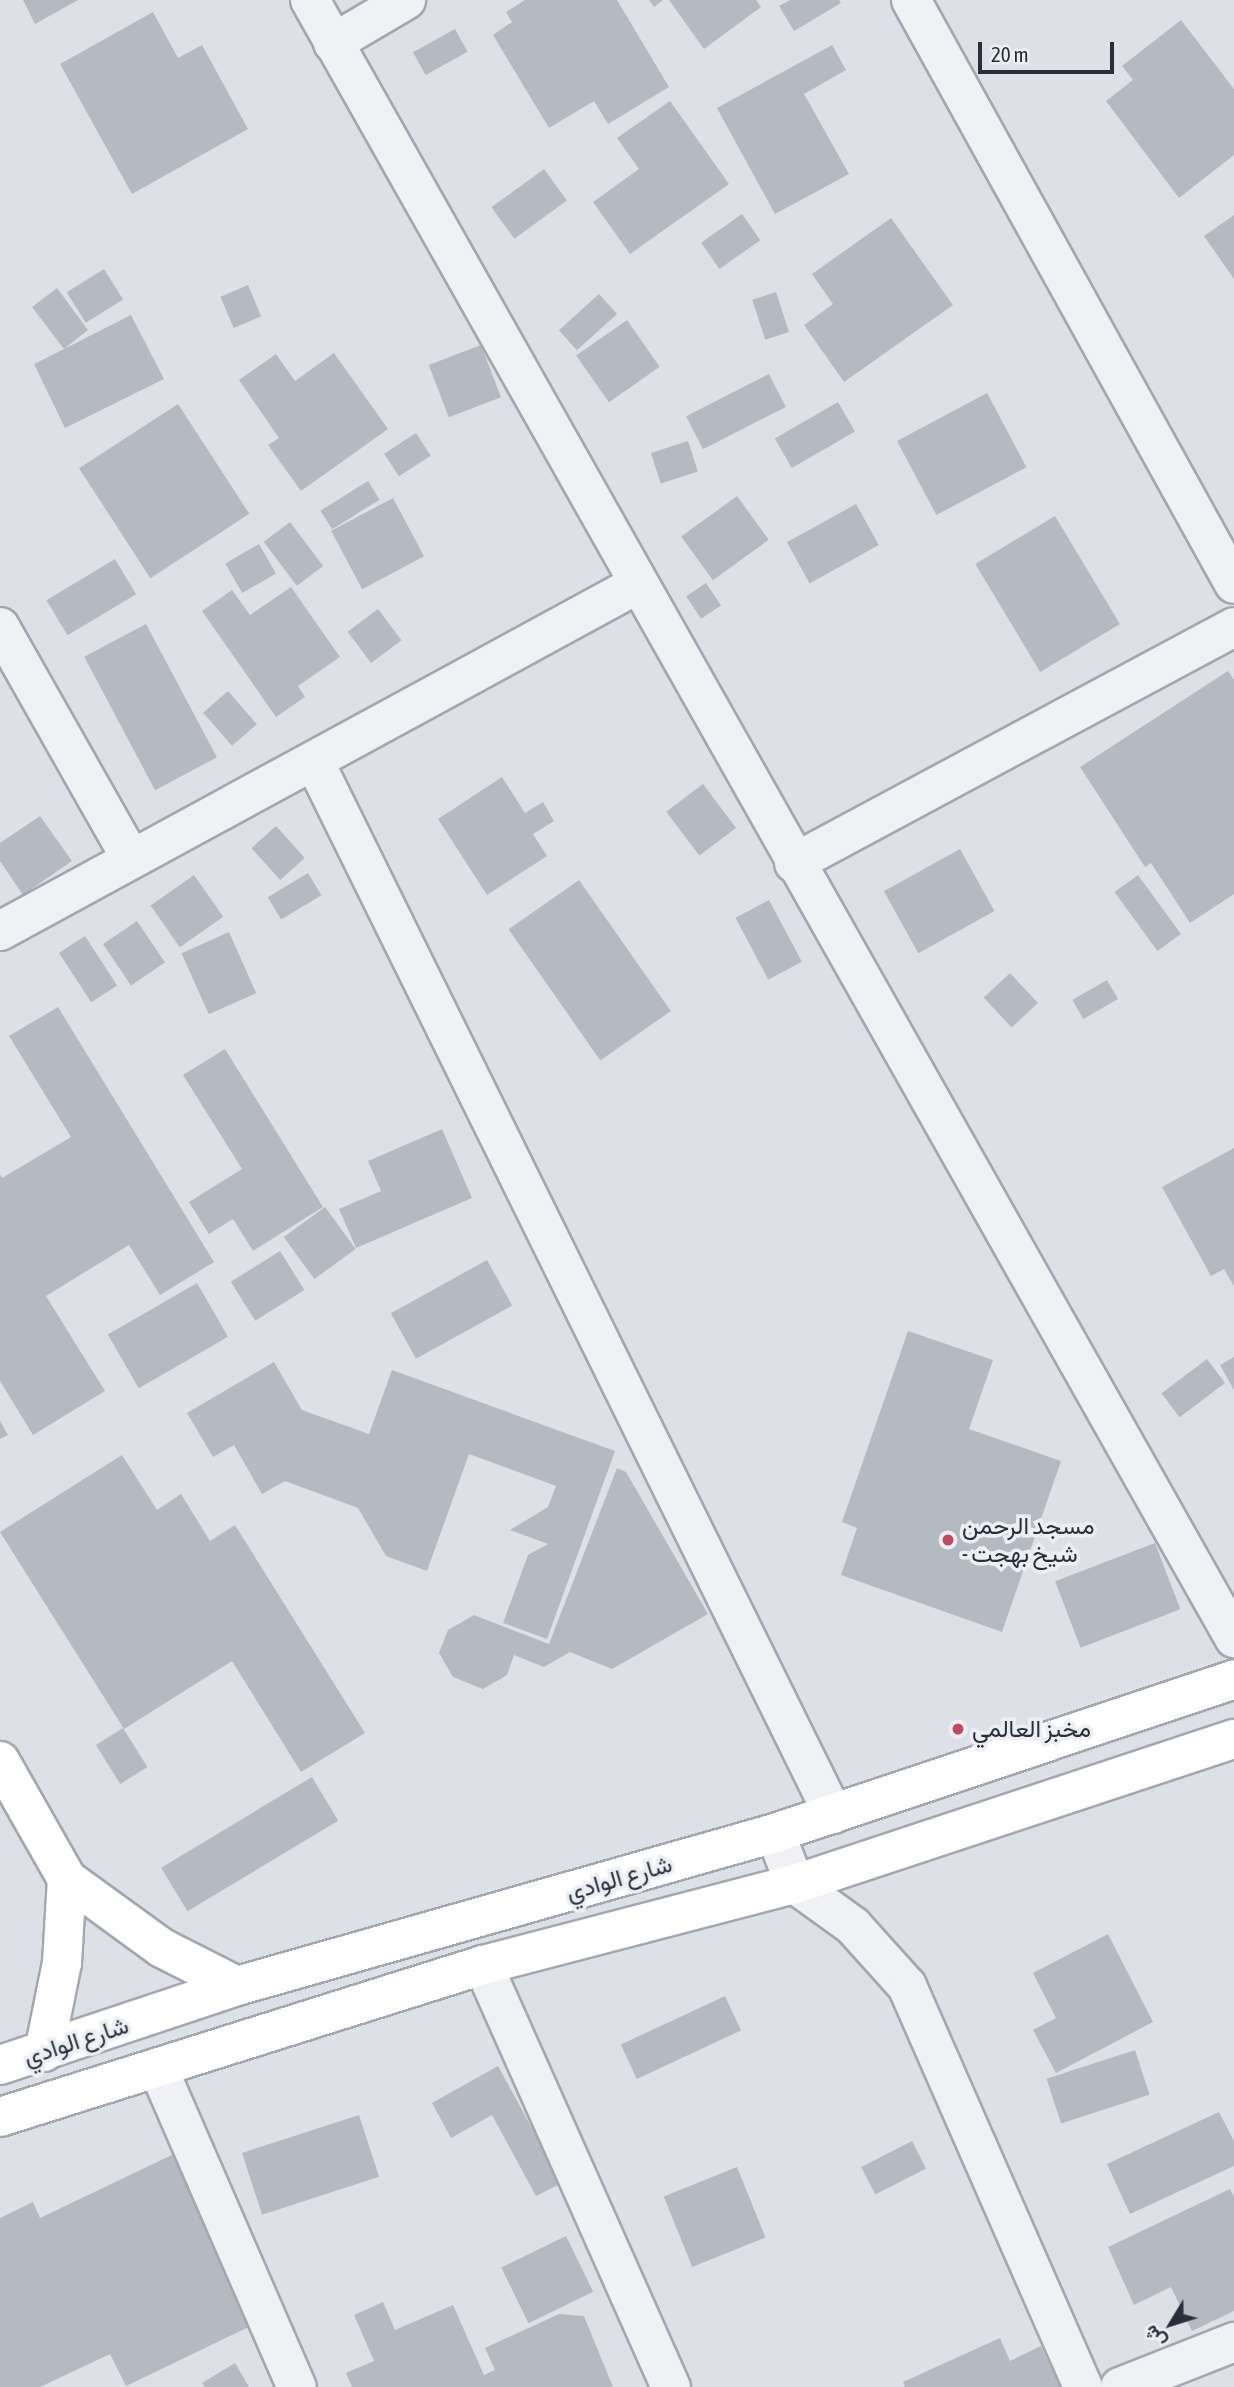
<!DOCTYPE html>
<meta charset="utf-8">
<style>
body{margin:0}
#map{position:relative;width:1234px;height:2387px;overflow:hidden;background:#dde0e6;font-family:"Asap Condensed",Vazirmatn,sans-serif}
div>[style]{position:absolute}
.building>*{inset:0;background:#b5bac2;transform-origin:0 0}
.roads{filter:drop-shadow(2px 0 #a3a7af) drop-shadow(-2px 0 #a3a7af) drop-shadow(0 2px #a3a7af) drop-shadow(0 -2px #a3a7af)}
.street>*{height:38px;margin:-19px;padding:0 19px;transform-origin:19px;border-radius:19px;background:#eff1f4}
.secondary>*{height:38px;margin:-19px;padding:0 19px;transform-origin:19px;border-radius:19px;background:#fff}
.dots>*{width:19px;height:19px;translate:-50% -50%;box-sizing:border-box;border:4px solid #eceff4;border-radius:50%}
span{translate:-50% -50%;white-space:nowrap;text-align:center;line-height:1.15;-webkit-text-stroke:7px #eceff4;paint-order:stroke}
.poi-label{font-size:24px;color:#282f3b}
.left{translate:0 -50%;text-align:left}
.street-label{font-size:24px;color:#282f3b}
.north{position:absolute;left:1136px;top:2289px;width:70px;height:70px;-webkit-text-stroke:5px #eceff4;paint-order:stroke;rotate:232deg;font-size:19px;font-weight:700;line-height:28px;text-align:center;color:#282f3b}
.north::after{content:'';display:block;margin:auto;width:24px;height:32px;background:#282f3b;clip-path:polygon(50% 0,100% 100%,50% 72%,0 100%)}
.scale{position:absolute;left:978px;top:42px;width:136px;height:32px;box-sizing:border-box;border:4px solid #282f3b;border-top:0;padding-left:9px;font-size:21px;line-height:24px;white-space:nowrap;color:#282f3b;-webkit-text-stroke:5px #eceff4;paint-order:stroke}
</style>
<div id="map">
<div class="building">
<div style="clip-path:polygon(23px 0,78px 0,35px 24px)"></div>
<div style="clip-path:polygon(525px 0,617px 0,669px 87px,608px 124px,594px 101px,549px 128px,493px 35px,512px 22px,506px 12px)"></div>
<div style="clip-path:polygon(649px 0,663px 0,654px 7px)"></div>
<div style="clip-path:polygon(669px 0,756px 0,761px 7px,704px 49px)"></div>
<div style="clip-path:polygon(790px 0,839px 0,841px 3px,794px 31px,779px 6px)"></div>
<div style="clip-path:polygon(153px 12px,178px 58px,202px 45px,248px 129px,132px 194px,60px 64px)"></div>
<div style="clip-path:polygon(1181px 20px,1234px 89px,1234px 155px,1179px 198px,1106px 101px,1133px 80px,1122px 66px)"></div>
<div style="left:455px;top:29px;width:26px;height:48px;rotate:61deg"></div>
<div style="clip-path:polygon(832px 45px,846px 70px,804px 94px,849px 174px,775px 214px,717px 108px)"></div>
<div style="clip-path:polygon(670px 101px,729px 184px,630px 254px,593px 202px,639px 169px,617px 138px)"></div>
<div style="left:544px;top:169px;width:39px;height:65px;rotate:54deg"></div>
<div style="left:742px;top:214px;width:32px;height:50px;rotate:55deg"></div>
<div style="clip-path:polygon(1234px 215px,1234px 279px,1204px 236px)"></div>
<div style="clip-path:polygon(891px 218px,953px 305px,844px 382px,804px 325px,833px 304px,812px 274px)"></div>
<div style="left:104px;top:269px;width:36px;height:44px;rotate:58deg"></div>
<div style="left:248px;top:285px;width:34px;height:30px;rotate:67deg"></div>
<div style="clip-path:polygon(57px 288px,88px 330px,64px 349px,131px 315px,164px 379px,65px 428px,34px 364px,64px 349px,32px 307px)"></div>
<div style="left:776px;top:292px;width:42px;height:25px;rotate:72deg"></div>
<div style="left:599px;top:294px;width:27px;height:54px;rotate:48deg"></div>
<div style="left:627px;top:320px;width:57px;height:62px;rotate:55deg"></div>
<div style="left:481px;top:345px;width:56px;height:56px;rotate:69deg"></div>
<div style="clip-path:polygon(334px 353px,388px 429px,301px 491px,268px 445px,279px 438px,239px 380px,276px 354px,295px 381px)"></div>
<div style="left:769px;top:374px;width:37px;height:93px;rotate:63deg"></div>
<div style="left:987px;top:393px;width:84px;height:102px;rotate:62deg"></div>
<div style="left:838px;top:402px;width:34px;height:73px;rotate:60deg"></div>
<div style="left:178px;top:404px;width:131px;height:118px;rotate:57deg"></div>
<div style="left:416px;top:433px;width:27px;height:38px;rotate:57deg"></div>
<div style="left:688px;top:441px;width:32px;height:39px;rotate:72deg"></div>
<div style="left:368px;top:481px;width:22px;height:56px;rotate:58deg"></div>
<div style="left:737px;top:496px;width:54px;height:69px;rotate:54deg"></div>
<div style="left:393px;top:498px;width:66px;height:70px;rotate:62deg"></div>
<div style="left:856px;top:504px;width:47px;height:79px;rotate:61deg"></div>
<div style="left:1055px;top:516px;width:126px;height:93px;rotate:59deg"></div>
<div style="left:290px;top:522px;width:55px;height:33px;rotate:53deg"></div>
<div style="left:259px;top:544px;width:34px;height:39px;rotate:60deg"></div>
<div style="left:115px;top:559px;width:41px;height:80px;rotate:59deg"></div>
<div style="left:706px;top:583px;width:27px;height:24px;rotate:56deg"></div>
<div style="clip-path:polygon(291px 587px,340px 657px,298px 686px,305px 697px,276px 717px,202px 611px,232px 590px,250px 615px)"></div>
<div style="left:378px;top:609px;width:39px;height:38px;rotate:53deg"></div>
<div style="left:146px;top:624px;width:151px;height:70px;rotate:62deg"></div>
<div style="clip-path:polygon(1228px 671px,1234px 680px,1234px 894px,1190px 923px,1151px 863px,1145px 867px,1080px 767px)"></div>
<div style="left:228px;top:691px;width:44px;height:33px;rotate:49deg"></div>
<div style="clip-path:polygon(502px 777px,525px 813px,543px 802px,554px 821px,533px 834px,547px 856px,487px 895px,438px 819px)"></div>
<div style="left:703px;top:784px;width:55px;height:46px;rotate:53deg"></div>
<div style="clip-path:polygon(40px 816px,72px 861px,23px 895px,0 861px,0 843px)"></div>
<div style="left:276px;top:826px;width:43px;height:33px;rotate:48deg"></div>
<div style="left:960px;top:849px;width:71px;height:87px;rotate:61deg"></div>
<div style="left:308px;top:873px;width:26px;height:47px;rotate:59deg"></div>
<div style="left:194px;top:875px;width:51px;height:53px;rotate:55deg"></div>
<div style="left:1138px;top:875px;width:73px;height:29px;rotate:54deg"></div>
<div style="left:579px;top:880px;width:160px;height:86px;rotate:55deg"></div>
<div style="left:769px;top:900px;width:70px;height:38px;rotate:62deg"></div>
<div style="left:137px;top:921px;width:50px;height:41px;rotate:56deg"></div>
<div style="left:229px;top:932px;width:67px;height:52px;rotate:66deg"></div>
<div style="left:85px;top:936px;width:59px;height:31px;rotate:57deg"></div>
<div style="left:1010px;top:973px;width:41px;height:36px;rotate:47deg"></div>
<div style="left:1107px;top:980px;width:22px;height:40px;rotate:60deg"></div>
<div style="clip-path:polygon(58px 1007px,214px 1262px,160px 1295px,129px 1245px,46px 1296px,105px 1391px,33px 1435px,0 1381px,0 1174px,2px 1178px,71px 1137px,9px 1036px)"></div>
<div style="clip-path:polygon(225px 1049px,323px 1207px,253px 1251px,233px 1219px,209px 1234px,189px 1202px,242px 1169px,183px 1075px)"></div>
<div style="clip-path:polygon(442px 1129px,472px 1198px,356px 1248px,339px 1209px,381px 1191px,368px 1161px)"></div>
<div style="clip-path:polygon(1234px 1148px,1234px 1286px,1224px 1269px,1211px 1276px,1162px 1187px)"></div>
<div style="left:325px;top:1207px;width:52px;height:51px;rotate:54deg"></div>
<div style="left:280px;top:1251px;width:46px;height:58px;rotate:58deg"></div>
<div style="left:487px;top:1260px;width:52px;height:110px;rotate:61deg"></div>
<div style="left:197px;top:1283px;width:62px;height:103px;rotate:60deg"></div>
<div style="clip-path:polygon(908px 1331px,993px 1360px,969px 1429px,1061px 1461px,1002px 1632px,841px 1575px,857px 1528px,842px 1522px)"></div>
<div style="clip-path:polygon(1234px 1357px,1234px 1390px,1220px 1365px)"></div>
<div style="left:1207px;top:1359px;width:30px;height:57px;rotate:53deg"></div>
<div style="clip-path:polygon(274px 1362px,302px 1410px,369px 1434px,392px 1370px,615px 1451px,547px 1639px,503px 1623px,528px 1555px,548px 1544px,510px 1530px,548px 1507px,556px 1486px,469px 1454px,427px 1571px,386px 1556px,358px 1508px,285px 1481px,262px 1494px,234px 1445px,213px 1457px,187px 1413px)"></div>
<div style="clip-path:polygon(0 1421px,8px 1435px,0 1439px)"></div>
<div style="clip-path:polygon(122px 1455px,157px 1510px,181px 1494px,210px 1541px,235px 1525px,365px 1733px,301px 1772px,232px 1661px,124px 1729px,0 1532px)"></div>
<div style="clip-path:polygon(617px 1468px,626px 1472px,708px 1614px,612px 1669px,570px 1652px,544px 1667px,514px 1655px,507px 1675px,483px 1689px,453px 1677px,439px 1653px,448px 1630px,474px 1615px,549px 1644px)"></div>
<div style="left:1155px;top:1543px;width:71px;height:107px;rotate:69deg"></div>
<div style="left:123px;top:1728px;width:46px;height:32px;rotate:58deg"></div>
<div style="left:312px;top:1777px;width:51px;height:176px;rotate:59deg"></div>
<div style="clip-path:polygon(1108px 1934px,1153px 2022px,1056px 2073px,1033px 2030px,1056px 2018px,1033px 1973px)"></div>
<div style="left:725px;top:1996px;width:38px;height:115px;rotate:65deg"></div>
<div style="left:1135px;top:2050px;width:47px;height:93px;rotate:72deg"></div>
<div style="clip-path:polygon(498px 2066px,562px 2183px,536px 2196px,492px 2115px,451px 2138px,432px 2103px)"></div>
<div style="clip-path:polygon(1219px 2112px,1234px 2141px,1234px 2166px,1130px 2214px,1107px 2164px)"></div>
<div style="left:359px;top:2115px;width:65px;height:123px;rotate:72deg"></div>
<div style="left:912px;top:2141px;width:31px;height:57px;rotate:63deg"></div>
<div style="clip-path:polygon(176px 2153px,257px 2323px,126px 2386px,110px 2354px,40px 2387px,0 2387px,0 2218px,33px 2202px,40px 2218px)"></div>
<div style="left:737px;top:2167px;width:76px;height:79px;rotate:68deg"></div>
<div style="clip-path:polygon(1230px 2189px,1234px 2197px,1234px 2311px,1192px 2331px,1171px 2287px,1134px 2305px,1108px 2247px)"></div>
<div style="left:566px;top:2236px;width:62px;height:72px;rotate:64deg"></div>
<div style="clip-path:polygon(383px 2302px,395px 2330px,453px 2305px,484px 2375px,495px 2370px,485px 2348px,559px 2314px,584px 2316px,613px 2387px,352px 2387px,346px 2373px,374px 2361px,354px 2315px)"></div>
<div style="clip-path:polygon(1000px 2338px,1010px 2361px,1041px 2346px,1060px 2387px,905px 2387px,903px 2382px)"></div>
<div style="clip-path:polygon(235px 2363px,249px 2387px,205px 2387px,202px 2383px)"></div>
</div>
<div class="roads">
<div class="street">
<div style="left:310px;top:0;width:1881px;rotate:60.57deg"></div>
<div style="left:911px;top:0;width:667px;rotate:61.05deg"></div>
<div style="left:333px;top:43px;width:85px;rotate:-30.5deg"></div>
<div style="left:0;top:627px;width:266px;rotate:60.5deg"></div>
<div style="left:315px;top:763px;width:1172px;rotate:63.76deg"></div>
<div style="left:794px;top:863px;width:499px;rotate:-28.2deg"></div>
<div style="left:0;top:931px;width:726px;rotate:-28.54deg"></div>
<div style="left:775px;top:1833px;width:55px;rotate:68.6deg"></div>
<div style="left:795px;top:1884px;width:72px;rotate:35.9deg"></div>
<div style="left:853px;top:1926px;width:81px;rotate:48deg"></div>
<div style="left:907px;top:1986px;width:438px;rotate:66.3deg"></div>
<div style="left:483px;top:1965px;width:462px;rotate:66deg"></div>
<div style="left:158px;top:2068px;width:348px;rotate:66.5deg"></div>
<div style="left:1120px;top:2387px;width:123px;rotate:-21.5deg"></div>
</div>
<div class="secondary">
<div style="left:0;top:1761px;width:136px;rotate:60.4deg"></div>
<div style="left:67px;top:1879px;width:117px;rotate:36deg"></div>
<div style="left:162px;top:1948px;width:84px;rotate:26.9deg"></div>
<div style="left:44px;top:2052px;width:91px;rotate:-78.6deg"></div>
<div style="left:62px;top:1963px;width:84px;rotate:-86.6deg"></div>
<div style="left:0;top:2065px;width:250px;rotate:-18.4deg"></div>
<div style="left:237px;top:1986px;width:559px;rotate:-15.88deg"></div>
<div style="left:775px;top:1833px;width:484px;rotate:-18.5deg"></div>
<div style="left:0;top:2117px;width:506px;rotate:-17.47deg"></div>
<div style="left:483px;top:1965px;width:322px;rotate:-14.6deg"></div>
<div style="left:795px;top:1884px;width:462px;rotate:-18.3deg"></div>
</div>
</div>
<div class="dots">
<div style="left:948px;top:1540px;background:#c3495c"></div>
<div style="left:958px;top:1729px;background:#c3495c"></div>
</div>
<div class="poi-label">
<span class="left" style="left:962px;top:1540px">مسجد الرحمن<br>- شيخ بهجت</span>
<span class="left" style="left:972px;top:1729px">مخبز العالمي</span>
</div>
<div class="street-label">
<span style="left:619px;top:1878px;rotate:-16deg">شارع الوادي</span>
<span style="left:76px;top:2041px;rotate:-18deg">شارع الوادي</span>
</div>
<div class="north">ش</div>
<div class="scale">20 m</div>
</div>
